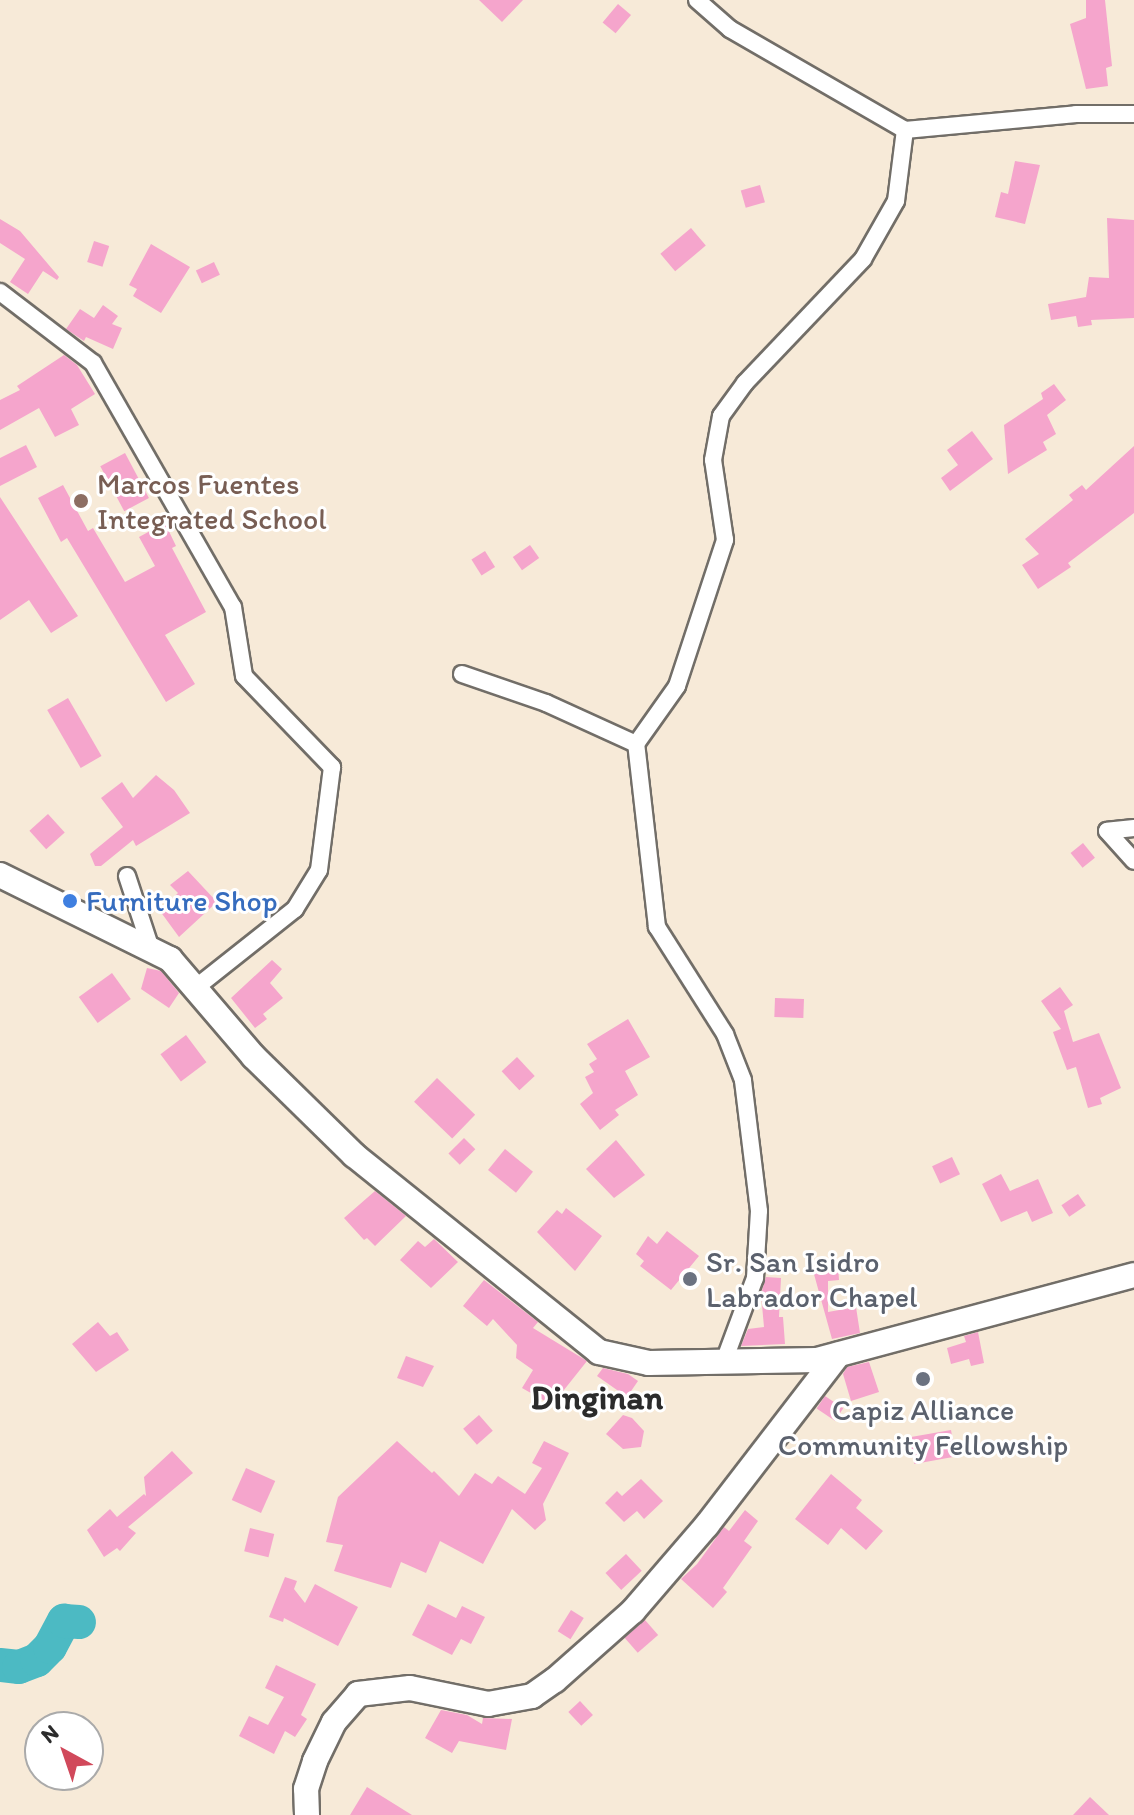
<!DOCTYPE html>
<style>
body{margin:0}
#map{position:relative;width:1134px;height:1815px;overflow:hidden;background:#f7ead8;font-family:Itim,sans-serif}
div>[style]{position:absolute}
.river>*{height:34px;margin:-17px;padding:0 17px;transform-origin:17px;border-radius:17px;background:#4cbac3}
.building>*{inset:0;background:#f5a5cc;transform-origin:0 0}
.roads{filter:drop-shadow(2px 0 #726e68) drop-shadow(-2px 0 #726e68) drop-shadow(0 2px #726e68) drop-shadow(0 -2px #726e68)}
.street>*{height:16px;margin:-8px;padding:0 8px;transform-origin:8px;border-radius:8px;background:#fff}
.secondary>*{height:24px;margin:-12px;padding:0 12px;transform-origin:12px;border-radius:12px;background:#fff}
.dots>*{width:22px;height:22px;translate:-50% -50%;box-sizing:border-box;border:4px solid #fff;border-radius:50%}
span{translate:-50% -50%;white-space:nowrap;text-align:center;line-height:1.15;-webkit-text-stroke:6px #fff;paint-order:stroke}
.education-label{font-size:30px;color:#785e54}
.left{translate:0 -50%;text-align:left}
.shop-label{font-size:30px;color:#366cbe}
.worship-label{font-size:30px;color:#5b616d}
.quarter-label{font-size:34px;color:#2b2b2b;font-weight:700}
.north{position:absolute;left:24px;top:1711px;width:80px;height:80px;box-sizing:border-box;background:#fff;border:2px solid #aaa;border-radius:50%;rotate:320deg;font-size:22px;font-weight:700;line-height:32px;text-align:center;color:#2b2b2b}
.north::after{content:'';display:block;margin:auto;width:28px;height:36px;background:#d1495b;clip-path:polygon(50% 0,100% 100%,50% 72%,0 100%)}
</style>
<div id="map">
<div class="river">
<div style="left:0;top:1665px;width:19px;rotate:6deg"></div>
<div style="left:19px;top:1667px;width:19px;rotate:-21deg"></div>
<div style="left:37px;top:1660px;width:18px;rotate:-45deg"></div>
<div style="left:50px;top:1647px;width:30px;rotate:-62deg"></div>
<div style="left:64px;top:1621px;width:15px;rotate:4deg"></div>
</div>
<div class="building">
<div style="clip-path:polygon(479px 0,523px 0,502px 22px)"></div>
<div style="clip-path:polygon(1086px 0,1105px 0,1112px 66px,1106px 68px,1108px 86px,1086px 89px,1070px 24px,1086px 18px)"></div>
<div style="left:618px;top:4px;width:17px;height:24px;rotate:40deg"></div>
<div style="clip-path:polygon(1015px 161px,1040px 165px,1025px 224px,995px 217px,1001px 192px,1008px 194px)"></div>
<div style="left:760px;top:185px;width:18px;height:20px;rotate:74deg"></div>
<div style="clip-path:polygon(1107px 218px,1134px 220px,1134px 318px,1091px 320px,1092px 325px,1078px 327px,1076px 316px,1051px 320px,1048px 304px,1086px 297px,1089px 277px,1109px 278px)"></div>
<div style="clip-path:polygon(0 219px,20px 231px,59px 277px,57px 280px,43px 271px,28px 294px,10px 282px,25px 259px,0 243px)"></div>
<div style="left:691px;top:228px;width:23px;height:40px;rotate:50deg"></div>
<div style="left:94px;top:241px;width:16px;height:22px;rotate:18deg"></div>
<div style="clip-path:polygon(151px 244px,190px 267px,161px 313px,133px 296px,137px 289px,129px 285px)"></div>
<div style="left:214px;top:262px;width:14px;height:20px;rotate:65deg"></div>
<div style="clip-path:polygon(103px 305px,118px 316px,112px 324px,122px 328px,113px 349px,86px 337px,84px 341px,66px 329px,80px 309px,94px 318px)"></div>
<div style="clip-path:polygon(64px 355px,77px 365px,95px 394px,71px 409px,79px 425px,55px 437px,39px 408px,0 430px,0 400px,20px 390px,17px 386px)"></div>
<div style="clip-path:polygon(1054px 384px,1066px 400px,1047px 415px,1056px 434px,1043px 442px,1047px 450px,1008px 474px,1004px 425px,1043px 399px,1041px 393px)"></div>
<div style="clip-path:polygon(972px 431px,993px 459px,950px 491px,941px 478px,958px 465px,947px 450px)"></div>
<div style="clip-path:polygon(26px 445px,37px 467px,0 486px,0 458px)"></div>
<div style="clip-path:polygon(1134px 446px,1134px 513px,1068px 563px,1071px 567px,1038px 589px,1022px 565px,1039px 554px,1025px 539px,1073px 500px,1069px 495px,1082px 485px,1086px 490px)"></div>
<div style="left:125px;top:453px;width:51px;height:28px;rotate:62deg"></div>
<div style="clip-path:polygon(63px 485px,88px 531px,93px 528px,125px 582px,155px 566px,139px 537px,165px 523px,176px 546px,172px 548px,206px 612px,165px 635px,195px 684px,166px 702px,67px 538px,61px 542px,38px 498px)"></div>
<div style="clip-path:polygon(0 497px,78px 616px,51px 633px,29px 600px,0 620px)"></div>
<div style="left:530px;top:545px;width:16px;height:21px;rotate:55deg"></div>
<div style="left:485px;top:551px;width:19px;height:16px;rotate:58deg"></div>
<div style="left:68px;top:698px;width:67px;height:24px;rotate:60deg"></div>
<div style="clip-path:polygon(156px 775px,174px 790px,190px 813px,136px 846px,133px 840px,101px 866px,95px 866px,90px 854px,123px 827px,101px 798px,122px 782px,133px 798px)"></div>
<div style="left:48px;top:814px;width:25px;height:25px;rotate:48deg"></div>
<div style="left:1083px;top:843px;width:19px;height:16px;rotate:51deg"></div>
<div style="clip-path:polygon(188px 871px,217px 902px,179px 937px,160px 911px,178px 893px,170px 885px)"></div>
<div style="clip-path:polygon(272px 960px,282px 969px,270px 983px,283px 998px,263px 1014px,267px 1019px,255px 1028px,231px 998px)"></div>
<div style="clip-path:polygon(147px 968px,161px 971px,179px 993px,169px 1008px,141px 989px)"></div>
<div style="left:112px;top:973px;width:32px;height:41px;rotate:54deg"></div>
<div style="clip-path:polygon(1060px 987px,1073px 1005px,1064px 1011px,1073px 1042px,1099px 1033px,1121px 1088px,1100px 1098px,1102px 1104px,1088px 1108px,1076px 1067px,1067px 1070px,1053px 1032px,1061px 1029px,1041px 1001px)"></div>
<div style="left:775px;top:998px;width:29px;height:19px;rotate:2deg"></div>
<div style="clip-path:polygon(628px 1019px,650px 1057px,625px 1071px,638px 1095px,615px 1110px,619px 1115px,600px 1130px,580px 1104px,593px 1093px,585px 1077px,594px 1072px,589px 1064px,597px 1059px,587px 1044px)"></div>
<div style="left:186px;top:1035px;width:34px;height:32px;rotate:53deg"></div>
<div style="left:517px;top:1057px;width:26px;height:21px;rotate:47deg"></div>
<div style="left:437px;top:1078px;width:53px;height:33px;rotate:44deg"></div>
<div style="left:464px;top:1138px;width:16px;height:22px;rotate:45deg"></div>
<div style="clip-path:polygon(616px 1140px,645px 1175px,614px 1198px,586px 1169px)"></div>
<div style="left:505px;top:1149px;width:36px;height:27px;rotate:39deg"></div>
<div style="left:952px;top:1157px;width:19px;height:22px;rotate:65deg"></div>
<div style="clip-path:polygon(1001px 1174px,1010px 1191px,1038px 1179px,1053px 1213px,1032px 1222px,1027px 1211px,1001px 1222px,982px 1184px)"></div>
<div style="clip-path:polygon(375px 1191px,406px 1216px,375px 1246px,367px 1238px,364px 1240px,344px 1218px)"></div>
<div style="left:1078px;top:1194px;width:14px;height:20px;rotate:56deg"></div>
<div style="clip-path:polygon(566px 1208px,602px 1236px,575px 1271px,537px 1232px,557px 1210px,562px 1214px)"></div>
<div style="clip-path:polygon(667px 1231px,699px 1256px,671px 1290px,640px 1266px,644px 1261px,636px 1254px,648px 1236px,657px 1244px)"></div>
<div style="clip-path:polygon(434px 1239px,458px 1262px,431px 1288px,400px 1260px,418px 1241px,425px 1247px)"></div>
<div style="clip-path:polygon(838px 1265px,839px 1280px,828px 1281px,828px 1312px,856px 1307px,860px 1333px,832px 1339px,812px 1267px)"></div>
<div style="clip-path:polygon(766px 1277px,781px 1278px,779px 1317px,783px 1317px,785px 1344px,741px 1346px,748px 1329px,764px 1327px,761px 1294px)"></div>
<div style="clip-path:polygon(484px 1280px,538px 1322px,533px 1328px,587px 1361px,552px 1405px,522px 1388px,533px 1370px,516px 1358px,517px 1345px,493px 1319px,487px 1326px,463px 1306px)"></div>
<div style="clip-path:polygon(98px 1322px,110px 1336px,117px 1332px,129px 1350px,96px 1372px,72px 1344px)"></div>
<div style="clip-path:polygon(978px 1332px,984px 1363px,971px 1366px,969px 1359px,951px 1364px,947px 1348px,966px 1342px,964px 1336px)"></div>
<div style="clip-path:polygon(406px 1356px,434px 1366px,423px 1387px,397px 1378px)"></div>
<div style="clip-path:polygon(869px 1362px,879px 1392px,851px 1401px,843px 1374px,847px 1367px)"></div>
<div style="clip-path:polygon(603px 1368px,628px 1374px,638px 1381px,627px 1397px,597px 1376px)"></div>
<div style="left:825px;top:1396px;width:22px;height:15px;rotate:34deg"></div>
<div style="left:479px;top:1415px;width:21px;height:21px;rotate:49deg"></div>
<div style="clip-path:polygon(623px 1415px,632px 1418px,644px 1431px,641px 1447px,623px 1449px,606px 1434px)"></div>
<div style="left:951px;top:1430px;width:27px;height:42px;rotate:80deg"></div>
<div style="clip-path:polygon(397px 1441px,432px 1473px,434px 1471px,459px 1496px,475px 1473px,492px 1484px,498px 1476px,525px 1494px,542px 1468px,532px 1463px,544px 1441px,569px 1453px,543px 1504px,546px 1520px,535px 1530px,512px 1509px,483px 1564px,440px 1541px,426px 1573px,401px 1562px,391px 1588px,334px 1571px,343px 1545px,326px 1542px,338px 1497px)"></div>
<div style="clip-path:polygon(172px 1451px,193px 1473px,128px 1527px,136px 1533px,120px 1551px,117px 1548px,104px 1557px,87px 1530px,110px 1509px,117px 1517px,144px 1494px,146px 1496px,144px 1477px)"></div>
<div style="left:246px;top:1468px;width:32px;height:35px;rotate:24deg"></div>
<div style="clip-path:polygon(831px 1474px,862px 1500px,856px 1508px,883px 1531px,866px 1550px,841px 1528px,828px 1545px,795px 1519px)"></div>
<div style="clip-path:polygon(641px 1479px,663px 1501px,644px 1519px,637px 1511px,624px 1522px,605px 1503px,617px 1491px,622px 1496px)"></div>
<div style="clip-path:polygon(745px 1510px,758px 1521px,744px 1541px,752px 1547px,723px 1588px,727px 1592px,713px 1608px,681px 1579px,697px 1564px,724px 1527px,729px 1531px)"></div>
<div style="left:250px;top:1528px;width:25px;height:24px;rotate:14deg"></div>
<div style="left:626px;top:1554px;width:23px;height:28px;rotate:47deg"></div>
<div style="clip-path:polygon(285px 1577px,297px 1581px,294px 1589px,305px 1603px,315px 1584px,358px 1607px,338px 1646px,284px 1618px,283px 1622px,269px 1617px)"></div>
<div style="clip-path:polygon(428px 1604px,456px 1618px,462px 1606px,485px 1617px,471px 1644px,461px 1639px,452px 1655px,412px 1635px)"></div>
<div style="left:571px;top:1610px;width:15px;height:25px;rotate:32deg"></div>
<div style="left:645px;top:1620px;width:20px;height:27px;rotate:49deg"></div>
<div style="clip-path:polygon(276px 1665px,316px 1684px,301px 1715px,307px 1719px,295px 1737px,285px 1731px,274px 1754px,239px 1736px,249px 1716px,268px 1725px,284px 1697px,265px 1688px)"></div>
<div style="left:580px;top:1701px;width:19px;height:16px;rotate:47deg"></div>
<div style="clip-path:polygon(441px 1710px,467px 1715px,482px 1724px,483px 1718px,512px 1719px,506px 1750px,459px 1741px,452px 1753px,425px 1738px)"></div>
<div style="clip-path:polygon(367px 1787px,412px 1815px,350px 1815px)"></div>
<div style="clip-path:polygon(1090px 1797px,1109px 1815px,1073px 1815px)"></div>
</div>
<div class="roads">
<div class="street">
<div style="left:697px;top:0;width:44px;rotate:41.3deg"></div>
<div style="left:730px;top:29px;width:202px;rotate:30deg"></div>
<div style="left:905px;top:130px;width:172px;rotate:-5.3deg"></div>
<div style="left:1076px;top:114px;width:58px"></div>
<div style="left:0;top:292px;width:117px;rotate:37.4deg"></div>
<div style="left:93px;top:363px;width:281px;rotate:60.2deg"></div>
<div style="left:233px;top:607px;width:70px;rotate:80.9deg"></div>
<div style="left:244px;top:676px;width:127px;rotate:46deg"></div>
<div style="left:332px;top:767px;width:104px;rotate:97.2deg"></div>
<div style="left:319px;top:870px;width:46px;rotate:121.6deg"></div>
<div style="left:295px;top:909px;width:129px;rotate:141.6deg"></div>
<div style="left:462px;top:674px;width:89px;rotate:19deg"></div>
<div style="left:546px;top:703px;width:99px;rotate:24.5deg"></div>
<div style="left:1134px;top:828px;width:27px;rotate:174deg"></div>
<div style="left:1107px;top:831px;width:40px;rotate:48deg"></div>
<div style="left:127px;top:876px;width:77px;rotate:71.8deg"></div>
<div style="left:723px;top:1364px;width:92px;rotate:-69.6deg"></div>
<div style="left:755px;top:1278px;width:67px;rotate:-86.6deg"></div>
<div style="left:759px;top:1211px;width:132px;rotate:-97deg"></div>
<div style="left:743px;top:1080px;width:49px;rotate:-111.4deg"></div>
<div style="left:725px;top:1034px;width:127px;rotate:-122.4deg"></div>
<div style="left:657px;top:927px;width:184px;rotate:-96.5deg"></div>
<div style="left:636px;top:744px;width:71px;rotate:-54.7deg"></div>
<div style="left:677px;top:686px;width:154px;rotate:-71.8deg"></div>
<div style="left:725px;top:540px;width:81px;rotate:-98.5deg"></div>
<div style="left:713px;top:460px;width:45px;rotate:-79.7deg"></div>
<div style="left:721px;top:416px;width:41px;rotate:-54deg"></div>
<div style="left:745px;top:383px;width:171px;rotate:-46.4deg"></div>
<div style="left:863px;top:259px;width:67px;rotate:-60.4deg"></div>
<div style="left:896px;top:201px;width:72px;rotate:-82.8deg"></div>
</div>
<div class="secondary">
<div style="left:0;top:875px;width:190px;rotate:26.3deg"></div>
<div style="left:170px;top:959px;width:129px;rotate:49.4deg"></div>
<div style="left:254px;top:1057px;width:140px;rotate:44.4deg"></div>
<div style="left:354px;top:1155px;width:314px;rotate:38.8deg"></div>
<div style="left:599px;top:1352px;width:51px;rotate:12.4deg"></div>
<div style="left:649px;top:1363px;width:168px;rotate:-1deg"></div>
<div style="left:817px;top:1360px;width:328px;rotate:-15deg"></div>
<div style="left:307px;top:1815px;width:26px;rotate:-92deg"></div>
<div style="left:306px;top:1789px;width:29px;rotate:-72deg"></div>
<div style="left:315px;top:1761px;width:43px;rotate:-64deg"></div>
<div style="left:334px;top:1722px;width:37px;rotate:-49deg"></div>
<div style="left:358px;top:1694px;width:52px;rotate:-6.6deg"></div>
<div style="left:410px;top:1688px;width:80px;rotate:11.6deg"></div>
<div style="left:488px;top:1704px;width:45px;rotate:-10.3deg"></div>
<div style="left:532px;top:1696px;width:28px;rotate:-35deg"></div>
<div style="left:555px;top:1680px;width:104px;rotate:-41.5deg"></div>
<div style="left:633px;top:1611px;width:113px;rotate:-49.3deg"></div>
<div style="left:707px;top:1525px;width:215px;rotate:-52.4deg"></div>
</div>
</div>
<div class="dots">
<div style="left:81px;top:501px;background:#8d6e63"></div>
<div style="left:70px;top:901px;background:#3f7fe0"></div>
<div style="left:690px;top:1279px;background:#6b7280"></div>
<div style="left:923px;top:1379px;background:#6b7280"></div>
</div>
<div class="education-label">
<span class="left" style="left:97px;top:501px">Marcos Fuentes<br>Integrated School</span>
</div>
<div class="shop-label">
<span class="left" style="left:86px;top:901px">Furniture Shop</span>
</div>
<div class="worship-label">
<span class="left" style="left:706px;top:1279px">Sr. San Isidro<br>Labrador Chapel</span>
<span style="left:923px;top:1427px">Capiz Alliance<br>Community Fellowship</span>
</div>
<div class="quarter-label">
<span style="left:597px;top:1398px">Dinginan</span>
</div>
<div class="north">N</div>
</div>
